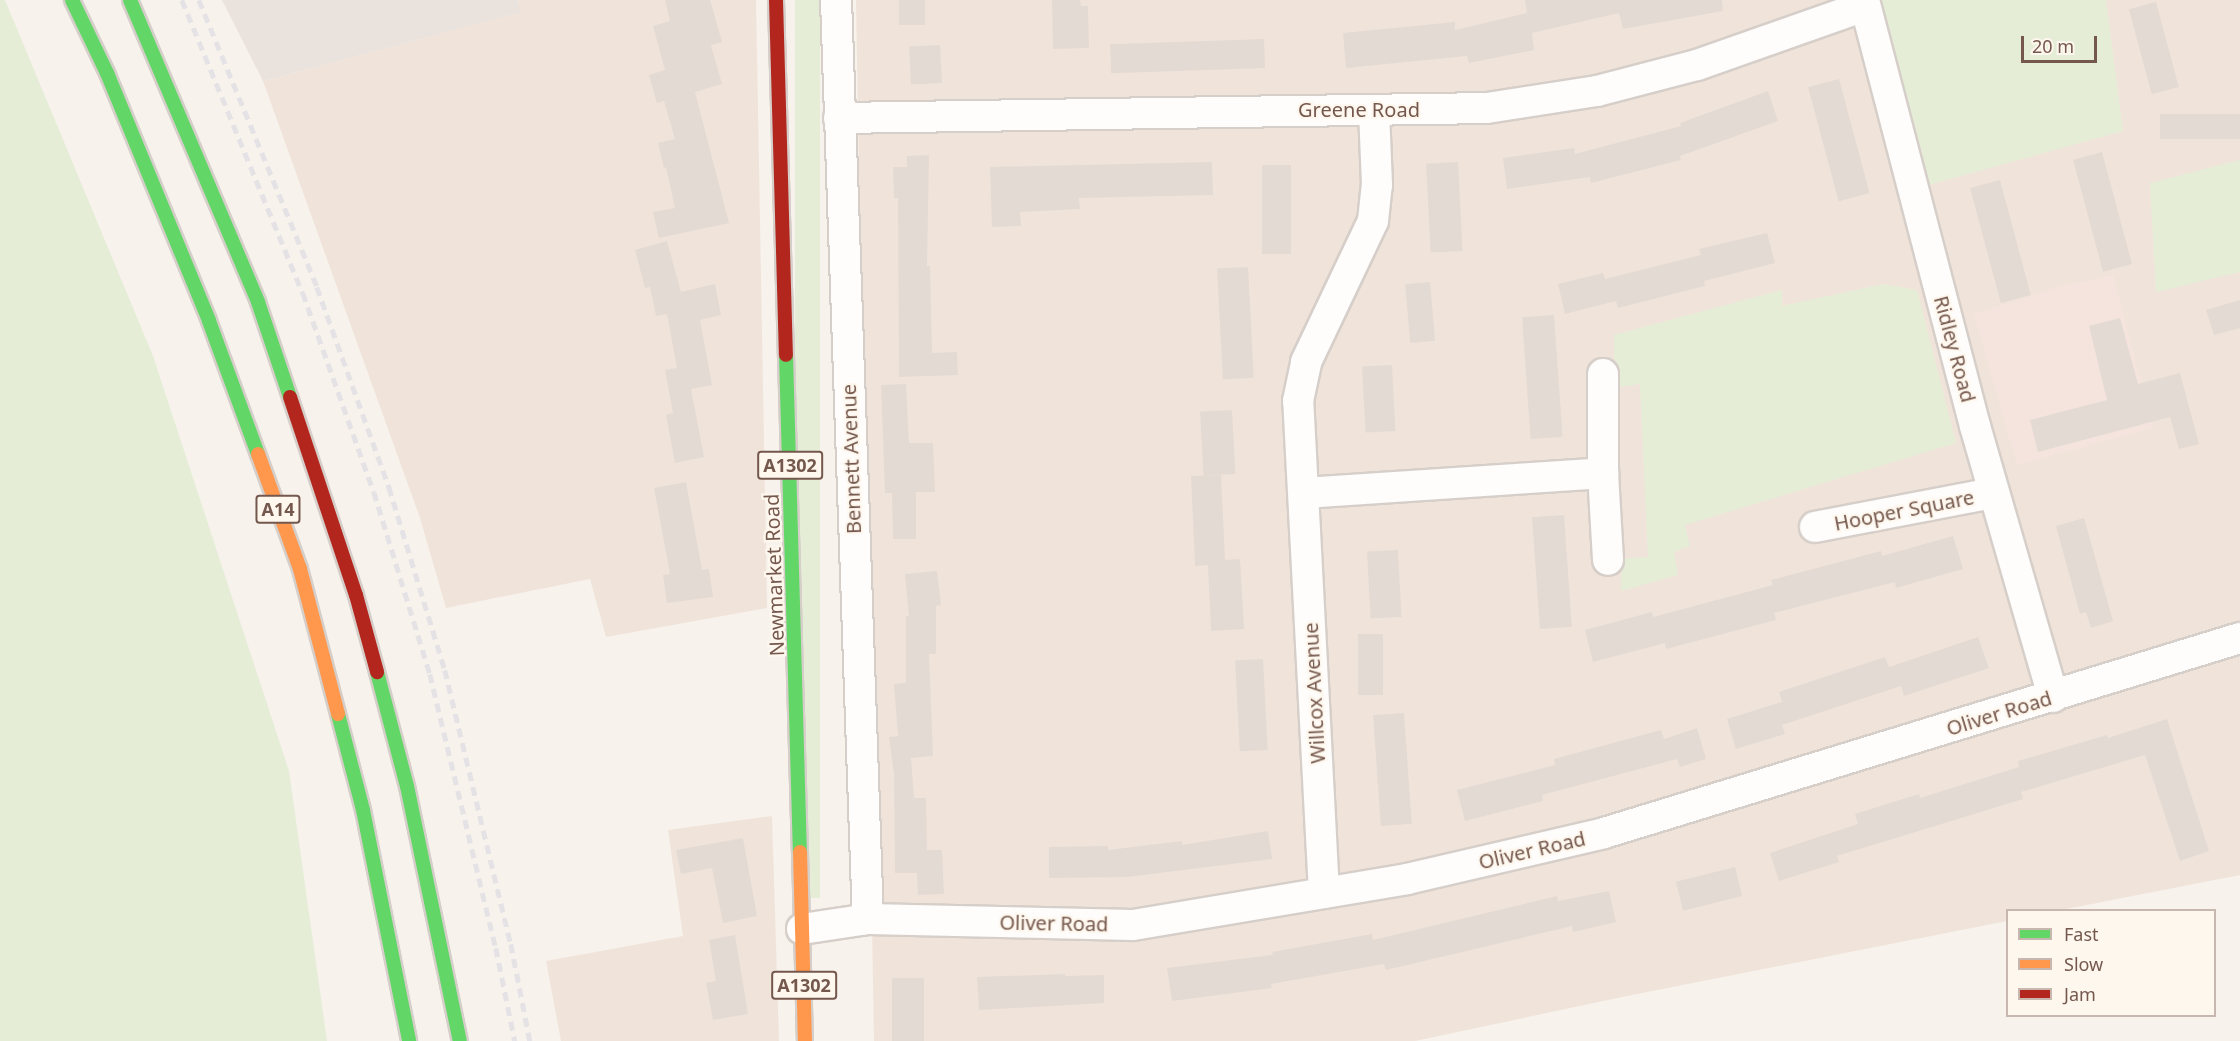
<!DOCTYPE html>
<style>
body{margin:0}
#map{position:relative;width:2240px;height:1041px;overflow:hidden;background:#f7f2ec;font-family:"Noto Sans",sans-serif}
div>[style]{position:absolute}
.residential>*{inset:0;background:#f0e4da}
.commercial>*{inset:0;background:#f4e4dd}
.industrial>*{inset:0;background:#eae2dd}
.green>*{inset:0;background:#e5edd7;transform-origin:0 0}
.building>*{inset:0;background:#e3dad4;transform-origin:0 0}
.roads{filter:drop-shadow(2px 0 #d6cec9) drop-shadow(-2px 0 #d6cec9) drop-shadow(0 2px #d6cec9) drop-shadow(0 -2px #d6cec9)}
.street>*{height:30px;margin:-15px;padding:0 15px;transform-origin:15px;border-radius:15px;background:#fefdfc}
.fast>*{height:14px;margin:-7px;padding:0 7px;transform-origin:7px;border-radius:7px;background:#63d668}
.slow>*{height:14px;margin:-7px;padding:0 7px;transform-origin:7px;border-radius:7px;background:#ff974d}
.jam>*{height:14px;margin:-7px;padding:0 7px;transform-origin:7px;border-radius:7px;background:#b3261e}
.rail>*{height:4.5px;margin-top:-2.25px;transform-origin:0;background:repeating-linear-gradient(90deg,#e4e2e5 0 9px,transparent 0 15px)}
span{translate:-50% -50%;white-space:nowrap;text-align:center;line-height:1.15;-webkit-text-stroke:4.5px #fef7ee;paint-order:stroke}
.shield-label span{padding:2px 4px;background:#fef7ee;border:2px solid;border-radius:4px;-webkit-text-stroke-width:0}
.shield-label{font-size:18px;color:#75584d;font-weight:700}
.street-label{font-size:20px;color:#75584d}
.legend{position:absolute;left:2006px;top:909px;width:210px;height:108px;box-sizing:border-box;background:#fef7ee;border:2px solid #c7b7ae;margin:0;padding:8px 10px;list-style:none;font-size:18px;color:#75584d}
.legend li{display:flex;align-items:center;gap:12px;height:30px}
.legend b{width:30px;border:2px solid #c7b7ae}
.scale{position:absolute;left:2021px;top:36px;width:76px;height:27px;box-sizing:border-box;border:3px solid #75584d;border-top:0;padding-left:8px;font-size:18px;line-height:21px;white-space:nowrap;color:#75584d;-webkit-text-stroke:4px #fef7ee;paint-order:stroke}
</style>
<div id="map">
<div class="residential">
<div style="clip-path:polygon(517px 0,756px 0,767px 608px,606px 637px,590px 579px,446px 608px,420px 518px,263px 81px,520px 12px)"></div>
<div style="clip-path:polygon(856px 0,2240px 0,2240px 875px,2061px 910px,2008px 910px,2007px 921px,1627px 996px,1415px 1041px,874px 1041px)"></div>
<div style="clip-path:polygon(772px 816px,779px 1041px,561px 1041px,546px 961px,683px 936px,668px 830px)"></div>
</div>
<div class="commercial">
<div style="clip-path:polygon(2113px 275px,2153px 428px,2017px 465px,1974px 314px,2061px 286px)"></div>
</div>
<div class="industrial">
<div style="clip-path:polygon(222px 0,517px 0,521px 12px,263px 81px)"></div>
</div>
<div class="green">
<div style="clip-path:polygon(0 0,5px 0,153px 356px,289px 771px,327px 1041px,0 1041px)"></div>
<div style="left:795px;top:0;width:25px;height:898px"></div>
<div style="clip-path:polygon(1881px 0,2106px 0,2123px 131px,1928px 185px)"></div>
<div style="clip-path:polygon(2240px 160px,2240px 272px,2156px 292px,2150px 183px)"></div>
<div style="clip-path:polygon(1883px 284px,1917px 290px,1956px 443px,1685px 525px,1690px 546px,1674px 552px,1678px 575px,1621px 591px,1621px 559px,1648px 557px,1640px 384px,1614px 388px,1614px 335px,1782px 290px,1782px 306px)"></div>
</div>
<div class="building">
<div style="clip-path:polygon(665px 0,710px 0,722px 42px,711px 45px,722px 84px,695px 92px,729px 223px,659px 238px,653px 212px,675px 208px,666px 167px,664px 168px,658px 143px,675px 139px,664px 101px,657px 103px,649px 75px,665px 70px,653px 26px,670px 21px)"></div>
<div style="left:899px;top:0;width:26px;height:25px"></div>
<div style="clip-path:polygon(1052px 0,1080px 0,1081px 6px,1088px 6px,1089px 48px,1053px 49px)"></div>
<div style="clip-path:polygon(1525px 0,1722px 0,1723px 11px,1623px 29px,1619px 13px,1532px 33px,1534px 50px,1469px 63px,1467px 56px,1346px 68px,1343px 33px,1455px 22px,1455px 30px,1527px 13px)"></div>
<div style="left:2156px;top:2px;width:88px;height:28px;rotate:75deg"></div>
<div style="left:1264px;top:39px;width:29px;height:154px;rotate:88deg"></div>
<div style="left:940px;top:45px;width:38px;height:31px;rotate:87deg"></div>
<div style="left:1839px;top:79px;width:118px;height:32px;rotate:75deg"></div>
<div style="clip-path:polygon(1768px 91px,1778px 121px,1680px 156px,1681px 160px,1591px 183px,1590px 177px,1507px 189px,1503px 158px,1574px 148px,1575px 154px,1681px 126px,1680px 123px)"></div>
<div style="left:2240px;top:114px;width:25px;height:80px;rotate:90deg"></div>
<div style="left:2102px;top:152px;width:116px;height:30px;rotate:75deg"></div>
<div style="clip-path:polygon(929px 155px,927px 266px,930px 266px,932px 353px,957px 352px,958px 375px,899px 377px,898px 198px,894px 198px,893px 167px,907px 167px,907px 156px)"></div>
<div style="clip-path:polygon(1212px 162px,1213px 195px,1079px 198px,1080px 209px,1020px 212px,1021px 226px,992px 227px,990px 167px)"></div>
<div style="left:1458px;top:162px;width:89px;height:32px;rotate:87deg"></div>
<div style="left:1262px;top:165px;width:29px;height:89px"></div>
<div style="left:2000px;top:180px;width:119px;height:31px;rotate:75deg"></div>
<div style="clip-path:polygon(1767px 233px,1775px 263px,1704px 281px,1705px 286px,1618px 308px,1616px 301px,1565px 314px,1558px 284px,1603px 273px,1605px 279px,1701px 255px,1699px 249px)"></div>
<div style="clip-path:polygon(667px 241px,681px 292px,715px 284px,721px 315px,700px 320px,712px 385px,691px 389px,704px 457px,675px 463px,666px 415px,673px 413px,665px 370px,677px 368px,667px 314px,656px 316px,650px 287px,645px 288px,635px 250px)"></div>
<div style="left:1248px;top:267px;width:111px;height:31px;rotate:87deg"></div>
<div style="left:1430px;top:282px;width:59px;height:25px;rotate:85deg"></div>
<div style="clip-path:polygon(2240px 300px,2240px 328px,2214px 335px,2206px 310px)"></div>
<div style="left:1554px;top:315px;width:122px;height:32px;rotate:86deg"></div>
<div style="clip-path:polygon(2120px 318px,2138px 384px,2180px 373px,2199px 444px,2179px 449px,2170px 417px,2038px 452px,2030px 420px,2107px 400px,2089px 326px)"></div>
<div style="left:1392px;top:365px;width:66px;height:30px;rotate:87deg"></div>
<div style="clip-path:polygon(906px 384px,909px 443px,933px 443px,935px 492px,916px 492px,916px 539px,893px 539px,892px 493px,885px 493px,881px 385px)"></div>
<div style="left:1232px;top:410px;width:64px;height:32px;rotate:87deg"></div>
<div style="clip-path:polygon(1221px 475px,1225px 560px,1240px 559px,1244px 629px,1211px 631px,1208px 565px,1195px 566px,1191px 476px)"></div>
<div style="clip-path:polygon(686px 482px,702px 570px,709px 569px,713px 597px,667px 603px,663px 575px,670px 574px,654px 488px)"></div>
<div style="left:1564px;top:515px;width:112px;height:32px;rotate:86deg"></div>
<div style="clip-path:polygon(2084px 518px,2113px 621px,2091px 628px,2086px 612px,2080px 614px,2056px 526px)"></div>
<div style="clip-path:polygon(1953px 536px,1963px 569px,1896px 588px,1895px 582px,1774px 613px,1776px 620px,1666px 649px,1665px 643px,1593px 662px,1585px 630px,1652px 612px,1653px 617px,1773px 585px,1771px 580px,1881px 551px,1882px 556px)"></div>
<div style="left:1398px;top:550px;width:67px;height:31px;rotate:87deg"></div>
<div style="clip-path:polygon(937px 571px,941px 605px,936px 606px,936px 654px,929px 654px,933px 756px,911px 758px,914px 798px,926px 798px,927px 850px,942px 850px,944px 894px,918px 895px,917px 873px,895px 873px,894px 774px,889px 737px,898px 736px,894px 684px,906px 683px,906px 616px,909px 616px,905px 574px)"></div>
<div style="left:1358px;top:634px;width:25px;height:61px"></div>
<div style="clip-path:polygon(1978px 637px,1989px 668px,1904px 696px,1901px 686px,1782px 725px,1785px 734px,1736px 749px,1727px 719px,1782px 702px,1779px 692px,1885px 657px,1889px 667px)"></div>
<div style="left:1263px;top:659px;width:91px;height:28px;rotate:87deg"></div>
<div style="left:1404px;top:713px;width:111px;height:31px;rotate:86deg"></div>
<div style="clip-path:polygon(2167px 719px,2209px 851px,2180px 861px,2145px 755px,2021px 792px,2023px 799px,1837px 856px,1839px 862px,1779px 881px,1770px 853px,1858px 824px,1855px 814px,1919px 794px,1920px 798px,2019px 767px,2018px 761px,2107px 735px,2108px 738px)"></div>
<div style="clip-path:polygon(1697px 728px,1706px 759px,1680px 767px,1677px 759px,1542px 795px,1543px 801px,1465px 821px,1457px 790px,1555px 765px,1554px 759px,1661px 730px,1664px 739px)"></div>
<div style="clip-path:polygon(1268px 831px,1272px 859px,1127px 877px,1049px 878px,1049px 847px,1108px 846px,1108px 850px,1182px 841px,1182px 845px)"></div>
<div style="clip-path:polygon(743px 838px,757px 916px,723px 923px,712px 868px,681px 874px,676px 850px)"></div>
<div style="left:1735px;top:867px;width:30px;height:61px;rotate:76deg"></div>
<div style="clip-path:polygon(1609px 891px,1616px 922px,1573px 932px,1572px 926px,1386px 970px,1384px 964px,1271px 984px,1272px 988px,1172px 1001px,1167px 968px,1273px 955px,1272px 952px,1372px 934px,1373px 940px,1557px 896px,1558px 901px)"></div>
<div style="clip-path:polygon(735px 935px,748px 1014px,713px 1020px,706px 983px,716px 981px,709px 940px)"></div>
<div style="clip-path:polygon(1065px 974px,1065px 976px,1104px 975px,1104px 1003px,979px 1010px,977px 977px)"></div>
<div style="left:924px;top:978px;width:63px;height:32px;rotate:90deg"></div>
</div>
<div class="roads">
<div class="street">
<div style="left:836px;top:0;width:920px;rotate:88.01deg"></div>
<div style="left:1864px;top:0;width:440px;rotate:75.4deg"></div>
<div style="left:1975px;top:426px;width:282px;rotate:73.9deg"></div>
<div style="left:839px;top:118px;width:648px;rotate:-0.88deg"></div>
<div style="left:1487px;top:108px;width:111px;rotate:-8.8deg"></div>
<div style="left:1597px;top:91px;width:103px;rotate:-14.6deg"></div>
<div style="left:1697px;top:65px;width:178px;rotate:-19.4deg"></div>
<div style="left:1603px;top:374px;width:99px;rotate:90deg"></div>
<div style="left:1603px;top:473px;width:87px;rotate:86.7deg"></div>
<div style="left:1304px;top:493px;width:300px;rotate:-3.8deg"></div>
<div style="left:1815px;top:527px;width:182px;rotate:-10.8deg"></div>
<div style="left:1324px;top:893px;width:493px;rotate:-93deg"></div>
<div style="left:1298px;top:401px;width:40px;rotate:-78deg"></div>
<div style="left:1306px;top:362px;width:156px;rotate:-64.6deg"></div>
<div style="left:1373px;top:221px;width:36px;rotate:-84deg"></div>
<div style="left:1377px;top:185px;width:74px;rotate:-92.3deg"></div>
<div style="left:802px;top:929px;width:67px;rotate:-8.6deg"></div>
<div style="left:868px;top:919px;width:265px;rotate:1.3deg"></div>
<div style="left:1133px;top:925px;width:278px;rotate:-9.5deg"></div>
<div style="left:1407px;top:879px;width:202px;rotate:-13.1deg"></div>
<div style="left:1604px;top:833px;width:665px;rotate:-17.05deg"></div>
</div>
<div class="fast">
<div style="left:72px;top:0;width:81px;rotate:64.4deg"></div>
<div style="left:107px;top:73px;width:268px;rotate:67.6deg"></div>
<div style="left:209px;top:321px;width:142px;rotate:69.8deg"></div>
<div style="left:130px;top:0;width:328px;rotate:67deg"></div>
<div style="left:258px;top:302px;width:100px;rotate:71.4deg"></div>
<div style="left:786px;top:355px;width:497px;rotate:88.4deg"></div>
<div style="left:377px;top:672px;width:118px;rotate:75.3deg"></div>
<div style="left:407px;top:786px;width:260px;rotate:78.3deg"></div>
<div style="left:338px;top:714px;width:99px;rotate:75.4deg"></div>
<div style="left:363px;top:810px;width:236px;rotate:78.7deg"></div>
</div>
<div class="slow">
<div style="left:258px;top:454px;width:122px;rotate:69.9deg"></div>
<div style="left:300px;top:569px;width:150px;rotate:75.3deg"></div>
<div style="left:800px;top:852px;width:189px;rotate:88.5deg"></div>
</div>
<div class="jam">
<div style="left:776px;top:0;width:355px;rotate:88.4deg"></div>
<div style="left:290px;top:397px;width:209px;rotate:71.6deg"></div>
<div style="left:356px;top:595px;width:80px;rotate:74.7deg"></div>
</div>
</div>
<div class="rail">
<div style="left:182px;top:0;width:317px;rotate:67.6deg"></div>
<div style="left:303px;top:293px;width:211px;rotate:70.4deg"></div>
<div style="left:374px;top:492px;width:190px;rotate:72.9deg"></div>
<div style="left:430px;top:674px;width:282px;rotate:76.5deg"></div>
<div style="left:496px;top:948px;width:95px;rotate:78.5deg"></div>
<div style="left:199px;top:0;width:310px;rotate:67.6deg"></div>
<div style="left:317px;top:287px;width:213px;rotate:70.2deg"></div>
<div style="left:389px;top:487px;width:191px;rotate:73deg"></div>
<div style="left:445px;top:670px;width:282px;rotate:76.5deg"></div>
<div style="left:511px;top:944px;width:99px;rotate:78.9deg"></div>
</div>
<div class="shield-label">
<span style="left:790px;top:465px">A1302</span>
<span style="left:278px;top:509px">A14</span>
<span style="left:804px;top:985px">A1302</span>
</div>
<div class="street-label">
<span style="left:1359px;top:109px">Greene Road</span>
<span style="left:1955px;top:349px;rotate:75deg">Ridley Road</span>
<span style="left:851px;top:459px;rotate:-92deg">Bennett Avenue</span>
<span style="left:1904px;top:510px;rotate:-11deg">Hooper Square</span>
<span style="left:774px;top:575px;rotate:-92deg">Newmarket Road</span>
<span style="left:1314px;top:693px;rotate:-93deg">Willcox Avenue</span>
<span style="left:1999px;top:713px;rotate:-17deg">Oliver Road</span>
<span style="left:1532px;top:850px;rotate:-13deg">Oliver Road</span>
<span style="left:1054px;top:923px;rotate:1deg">Oliver Road</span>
</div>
<ul class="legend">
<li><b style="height:8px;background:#63d668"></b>Fast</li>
<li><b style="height:8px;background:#ff974d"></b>Slow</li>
<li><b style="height:8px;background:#b3261e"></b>Jam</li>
</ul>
<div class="scale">20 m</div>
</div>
